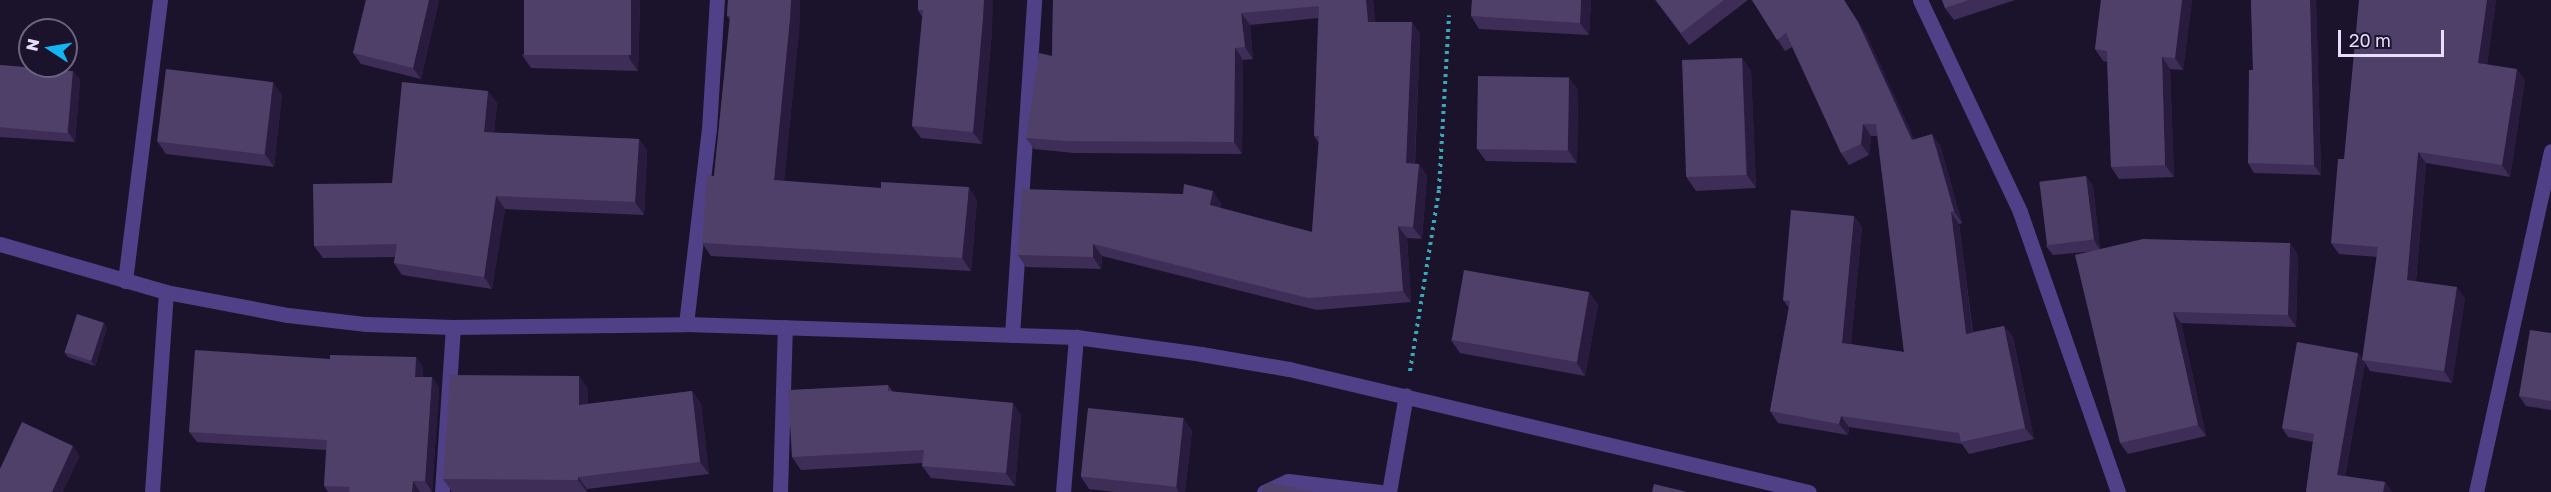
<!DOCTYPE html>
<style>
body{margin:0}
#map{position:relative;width:2551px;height:492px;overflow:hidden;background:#1b132b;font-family:"Golos Text",sans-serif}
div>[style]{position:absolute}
.path>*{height:4px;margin-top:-2px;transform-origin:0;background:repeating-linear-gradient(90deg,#38a9b8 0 3px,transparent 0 7.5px)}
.service>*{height:15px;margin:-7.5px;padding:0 7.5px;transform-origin:7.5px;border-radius:7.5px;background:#504087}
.minor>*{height:15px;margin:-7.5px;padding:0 7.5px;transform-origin:7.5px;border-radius:7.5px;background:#504087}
.tertiary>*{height:15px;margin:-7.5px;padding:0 7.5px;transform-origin:7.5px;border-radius:7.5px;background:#504087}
.wall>*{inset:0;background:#3d2d57}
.shaded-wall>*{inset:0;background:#281b3e}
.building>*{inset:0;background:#4f4069;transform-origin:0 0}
span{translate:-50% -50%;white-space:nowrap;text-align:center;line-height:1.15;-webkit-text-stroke:6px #1b132b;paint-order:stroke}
.north{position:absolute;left:18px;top:18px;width:60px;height:60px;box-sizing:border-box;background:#1b132b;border:2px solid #6d647f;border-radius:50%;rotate:282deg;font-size:16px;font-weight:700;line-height:24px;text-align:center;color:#e7defd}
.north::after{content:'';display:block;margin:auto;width:21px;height:27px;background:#14b5f3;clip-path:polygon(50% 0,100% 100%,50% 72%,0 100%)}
.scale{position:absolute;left:2338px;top:30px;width:106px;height:27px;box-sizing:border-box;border:3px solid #e7defd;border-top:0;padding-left:8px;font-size:18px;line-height:21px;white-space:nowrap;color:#e7defd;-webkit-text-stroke:4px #1b132b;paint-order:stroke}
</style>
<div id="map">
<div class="path">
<div style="left:1410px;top:371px;width:184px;rotate:-80.9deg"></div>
<div style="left:1439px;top:189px;width:174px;rotate:-86.7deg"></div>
</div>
<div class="service">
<div style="left:1264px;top:492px;width:26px;rotate:-25deg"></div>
<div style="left:1288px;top:481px;width:93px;rotate:6.8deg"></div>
</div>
<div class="minor">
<div style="left:1920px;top:0;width:234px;rotate:64.7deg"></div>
<div style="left:2020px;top:212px;width:297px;rotate:70.7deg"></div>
<div style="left:125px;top:281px;width:283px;rotate:-82.9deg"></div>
<div style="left:686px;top:324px;width:196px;rotate:-83.3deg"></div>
<div style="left:709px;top:129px;width:129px;rotate:-86.5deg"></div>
<div style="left:1012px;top:335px;width:336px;rotate:-86.2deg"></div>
<div style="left:152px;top:492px;width:200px;rotate:-86deg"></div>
<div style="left:442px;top:492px;width:165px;rotate:-86.2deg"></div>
<div style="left:780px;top:492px;width:165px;rotate:-88.3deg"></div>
<div style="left:1063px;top:492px;width:156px;rotate:-85.2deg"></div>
<div style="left:1389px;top:492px;width:98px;rotate:-80.1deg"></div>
<div style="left:2476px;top:492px;width:349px;rotate:-77.6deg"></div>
</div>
<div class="tertiary">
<div style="left:0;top:244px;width:173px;rotate:16.1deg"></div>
<div style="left:166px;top:292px;width:124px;rotate:10.7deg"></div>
<div style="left:288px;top:315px;width:79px;rotate:6.6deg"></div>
<div style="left:366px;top:324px;width:87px;rotate:2deg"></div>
<div style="left:453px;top:327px;width:233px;rotate:-0.7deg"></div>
<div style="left:686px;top:324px;width:390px;rotate:1.9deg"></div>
<div style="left:1076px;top:337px;width:126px;rotate:7.7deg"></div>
<div style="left:1201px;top:354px;width:89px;rotate:9.7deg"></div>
<div style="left:1289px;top:369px;width:534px;rotate:13.31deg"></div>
</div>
<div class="wall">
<div style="clip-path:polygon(366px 0,439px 0,421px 79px,361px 64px,353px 53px)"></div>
<div style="clip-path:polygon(640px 0,638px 71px,531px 68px,522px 55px)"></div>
<div style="clip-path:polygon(728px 0,800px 0,799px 31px,784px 181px,977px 200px,971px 271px,711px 256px,702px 243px,714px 176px,730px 20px,727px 16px)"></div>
<div style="clip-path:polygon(918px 0,992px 31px,982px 144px,921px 138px,912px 126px,922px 17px,918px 10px)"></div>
<div style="clip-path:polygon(1053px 0,1373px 0,1375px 22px,1412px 22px,1420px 34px,1415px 164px,1419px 164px,1427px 176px,1422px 239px,1407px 238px,1411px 302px,1317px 310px,1102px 256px,1101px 269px,1026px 267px,1018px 255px,1221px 203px,1220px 208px,1312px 232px,1319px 143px,1314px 136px,1318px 18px,1250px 25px,1253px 59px,1243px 60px,1242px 154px,1074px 153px,1034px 149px,1026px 138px,1052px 56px)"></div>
<div style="clip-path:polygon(1472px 0,1591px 0,1589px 35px,1479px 29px,1471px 16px)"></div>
<div style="clip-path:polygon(1655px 0,1748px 0,1689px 45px)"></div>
<div style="clip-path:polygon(1752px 0,1844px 0,1866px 34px,1914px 139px,1940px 145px,1962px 223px,1959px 224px,1973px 332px,2004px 326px,2013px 337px,2034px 439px,1969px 454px,1962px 444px,1849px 427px,1848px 435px,1778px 423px,1770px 411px,1789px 308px,1783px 300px,1854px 216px,1862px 227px,1851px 344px,1904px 352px,1877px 136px,1871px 136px,1869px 155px,1849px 165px,1841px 153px,1792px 47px,1785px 51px)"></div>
<div style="clip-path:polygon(1942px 0,2015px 0,1954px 20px,1945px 8px)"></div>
<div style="clip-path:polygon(2101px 0,2192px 0,2183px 70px,2170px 69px,2174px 177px,2119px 179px,2111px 167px,2107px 62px,2103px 61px,2095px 49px)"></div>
<div style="clip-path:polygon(2251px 0,2316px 0,2321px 175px,2254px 173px,2248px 163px,2253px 70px)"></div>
<div style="clip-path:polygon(2496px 0,2487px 64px,2525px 80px,2510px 177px,2426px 163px,2416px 281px,2465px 298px,2452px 383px,2370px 371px,2365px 363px,2345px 476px,2385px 482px,2392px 492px,2306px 492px,2313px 442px,2288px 437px,2282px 428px,2358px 353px,2363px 360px,2377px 257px,2339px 254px,2331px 243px,2344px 159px)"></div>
<div style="clip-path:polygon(1742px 58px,1751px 71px,1756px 188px,1696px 191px,1687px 178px)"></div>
<div style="clip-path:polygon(0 65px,73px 71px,80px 80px,75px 142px,0 137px)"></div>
<div style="clip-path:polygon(1569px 78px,1578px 90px,1577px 163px,1486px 161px,1477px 149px)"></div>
<div style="clip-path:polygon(488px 91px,497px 103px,494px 133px,639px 139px,647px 151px,644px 215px,505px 209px,492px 289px,402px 275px,394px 263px,395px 257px,323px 258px,314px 246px,392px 183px)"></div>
<div style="clip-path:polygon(282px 94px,274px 167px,166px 154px,157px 141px)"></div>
<div style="clip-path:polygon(2086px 176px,2093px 186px,2100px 249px,2290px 243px,2298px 255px,2296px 327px,2181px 323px,2206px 436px,2128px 454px,2120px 443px,2095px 251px,2053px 255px,2046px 246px)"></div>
<div style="clip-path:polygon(1589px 292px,1598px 305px,1585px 376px,1460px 353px,1451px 340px)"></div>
<div style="clip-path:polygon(104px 323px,107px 328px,95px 366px,68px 357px,64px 352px)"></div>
<div style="clip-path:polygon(2551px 333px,2551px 410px,2526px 406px,2519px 396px)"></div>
<div style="clip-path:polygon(416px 357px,423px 368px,423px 377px,432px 377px,439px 388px,432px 492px,328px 492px,324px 486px,326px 450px,197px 442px,189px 432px,330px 359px)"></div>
<div style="clip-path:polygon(579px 376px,588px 389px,588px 404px,692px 391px,701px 404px,709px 474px,587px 489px,587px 492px,452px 492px,443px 479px)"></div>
<div style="clip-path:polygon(888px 385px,893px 392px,1013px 403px,1021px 416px,1015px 486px,931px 478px,922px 466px,923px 463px,801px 470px,792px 457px)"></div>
<div style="clip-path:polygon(1183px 418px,1192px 431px,1185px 492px,1114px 492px,1089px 489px,1081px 477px)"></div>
</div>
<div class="shaded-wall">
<div style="clip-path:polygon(429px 0,439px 0,421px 79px,413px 68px)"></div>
<div style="clip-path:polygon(631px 0,640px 0,638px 71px,629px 58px)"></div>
<div style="clip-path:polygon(791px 0,800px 0,799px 31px,783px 193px,774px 180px)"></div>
<div style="clip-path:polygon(984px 0,993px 0,992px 31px,982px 144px,973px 132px)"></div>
<div style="clip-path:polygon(1366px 0,1373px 0,1376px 34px,1368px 22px)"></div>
<div style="clip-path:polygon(1581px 0,1591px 0,1589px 35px,1580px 23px)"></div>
<div style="clip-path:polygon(1844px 0,1866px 34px,1920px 151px,1912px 140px)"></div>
<div style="clip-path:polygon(2182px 0,2192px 0,2183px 70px,2175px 58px)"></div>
<div style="clip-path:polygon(2310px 0,2316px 0,2321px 175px,2314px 165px)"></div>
<div style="clip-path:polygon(2487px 0,2496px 0,2486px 74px,2478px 63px)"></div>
<div style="clip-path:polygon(1241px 13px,1250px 25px,1253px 59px,1245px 47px)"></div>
<div style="clip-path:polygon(1412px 22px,1420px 34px,1414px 175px,1406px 163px)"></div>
<div style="clip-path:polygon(1235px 48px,1243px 60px,1242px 154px,1234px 142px)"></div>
<div style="clip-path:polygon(2162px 57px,2170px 69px,2174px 177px,2165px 165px)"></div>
<div style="clip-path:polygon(1742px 58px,1751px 71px,1756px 188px,1747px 175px)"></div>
<div style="clip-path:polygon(2517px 69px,2525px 80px,2510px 177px,2502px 165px)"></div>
<div style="clip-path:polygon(73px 71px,80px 80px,75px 142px,68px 132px)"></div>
<div style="clip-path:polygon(1569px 78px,1578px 90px,1577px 163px,1568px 150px)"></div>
<div style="clip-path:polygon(273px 82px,282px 94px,274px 167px,265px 154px)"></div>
<div style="clip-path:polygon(488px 91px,497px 103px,493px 144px,484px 132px)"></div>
<div style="clip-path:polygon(1863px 124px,1871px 136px,1869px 155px,1861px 144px)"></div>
<div style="clip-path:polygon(1932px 134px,1940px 145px,1962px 223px,1954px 211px)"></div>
<div style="clip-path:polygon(639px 139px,647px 151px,644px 215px,635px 202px)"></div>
<div style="clip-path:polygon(2418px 152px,2426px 163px,2415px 291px,2407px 280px)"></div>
<div style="clip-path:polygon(1419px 164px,1427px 176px,1422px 239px,1413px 227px)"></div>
<div style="clip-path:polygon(2086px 176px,2093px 186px,2100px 250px,2094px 240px)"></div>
<div style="clip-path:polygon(969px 187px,977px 200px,971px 271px,962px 258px)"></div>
<div style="clip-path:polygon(1213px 191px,1221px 203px,1218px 217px,1210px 205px)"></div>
<div style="clip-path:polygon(496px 196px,505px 209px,492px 289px,484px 277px)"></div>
<div style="clip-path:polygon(1951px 212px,1959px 224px,1974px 345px,1966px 334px)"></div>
<div style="clip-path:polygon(1854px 216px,1862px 227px,1850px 355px,1842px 343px)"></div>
<div style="clip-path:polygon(1398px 226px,1407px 238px,1411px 302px,1403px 291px)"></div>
<div style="clip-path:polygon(2290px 243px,2298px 255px,2296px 327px,2288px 315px)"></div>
<div style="clip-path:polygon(1093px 244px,1102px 256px,1101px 269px,1093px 257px)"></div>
<div style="clip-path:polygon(2457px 287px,2465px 298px,2452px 383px,2444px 371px)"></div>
<div style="clip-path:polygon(1589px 292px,1598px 305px,1585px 376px,1577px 363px)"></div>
<div style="clip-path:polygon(2173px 312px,2181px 323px,2206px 436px,2198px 425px)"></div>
<div style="clip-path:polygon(104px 323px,107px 328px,95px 366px,91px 361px)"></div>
<div style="clip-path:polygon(2004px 326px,2013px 337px,2034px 439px,2025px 428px)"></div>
<div style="clip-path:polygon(2358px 353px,2365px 363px,2343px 485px,2337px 475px)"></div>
<div style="clip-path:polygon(416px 357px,423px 368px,423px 387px,415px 377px)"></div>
<div style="clip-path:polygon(579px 376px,588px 389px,588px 418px,579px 405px)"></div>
<div style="clip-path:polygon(432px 377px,439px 388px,432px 492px,425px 481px)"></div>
<div style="clip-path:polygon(692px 391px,701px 404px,709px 474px,700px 462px)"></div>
<div style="clip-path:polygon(1013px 403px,1021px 416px,1015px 486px,1006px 473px)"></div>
<div style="clip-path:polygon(1841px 416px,1849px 427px,1848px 435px,1839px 424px)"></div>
<div style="clip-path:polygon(1183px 418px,1192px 431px,1185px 492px,1179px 492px,1176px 487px)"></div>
<div style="clip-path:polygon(73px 446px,80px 456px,63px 492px,52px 492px)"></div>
<div style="clip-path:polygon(578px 477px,587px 489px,587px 492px,578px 480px)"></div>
<div style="clip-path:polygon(413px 481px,420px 492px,412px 492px)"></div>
<div style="clip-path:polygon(2385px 482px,2392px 492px,2383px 492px)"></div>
</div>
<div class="building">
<div style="clip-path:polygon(366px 0,429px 0,413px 68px,353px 53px)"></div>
<div style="left:524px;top:0;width:107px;height:55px"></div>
<div style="clip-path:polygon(728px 0,791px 0,790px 19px,774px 180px,881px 188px,881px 182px,969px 187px,962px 258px,702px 243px,707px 175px,714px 176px,730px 16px,727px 16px)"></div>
<div style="clip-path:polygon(918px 0,984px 0,983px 18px,973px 132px,912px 126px,923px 10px,918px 10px)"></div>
<div style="clip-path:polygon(1053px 0,1366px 0,1368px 22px,1412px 22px,1406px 163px,1419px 164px,1413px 227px,1398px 226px,1403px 291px,1308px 298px,1093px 244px,1093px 257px,1018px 255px,1022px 189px,1183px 194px,1184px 184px,1213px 191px,1210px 205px,1312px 232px,1319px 136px,1314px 136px,1319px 6px,1241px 13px,1245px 47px,1235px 48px,1234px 142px,1066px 141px,1026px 138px,1039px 53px,1052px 56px)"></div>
<div style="clip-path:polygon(1472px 0,1581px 0,1580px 23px,1471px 16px)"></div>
<div style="clip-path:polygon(1656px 0,1724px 0,1681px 33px)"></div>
<div style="clip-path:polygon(1752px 0,1844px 0,1858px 22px,1912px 140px,1932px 134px,1954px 211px,1951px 212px,1966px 334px,2004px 326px,2025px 428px,1961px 442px,1959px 433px,1841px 416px,1839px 424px,1770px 411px,1790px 301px,1783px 300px,1791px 210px,1854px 216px,1842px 343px,1904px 352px,1876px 124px,1863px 124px,1861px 144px,1841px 153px,1786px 33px,1777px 40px)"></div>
<div style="clip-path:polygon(1942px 0,1969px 0,1945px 8px)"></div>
<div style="clip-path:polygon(2101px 0,2182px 0,2175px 58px,2162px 57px,2165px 165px,2111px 167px,2107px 51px,2095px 49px)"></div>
<div style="clip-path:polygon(2251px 0,2310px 0,2314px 165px,2248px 163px,2249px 70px,2253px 70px)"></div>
<div style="clip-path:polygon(2359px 0,2487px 0,2478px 63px,2517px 69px,2502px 165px,2418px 152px,2407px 280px,2457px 287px,2444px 371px,2362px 360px,2378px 247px,2331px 243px,2338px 159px,2344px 159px)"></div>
<div style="left:1742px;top:58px;width:117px;height:60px;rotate:88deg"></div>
<div style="left:0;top:65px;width:73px;height:62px;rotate:5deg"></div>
<div style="left:166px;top:69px;width:108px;height:73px;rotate:7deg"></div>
<div style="left:1478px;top:76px;width:91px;height:73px;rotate:1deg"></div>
<div style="clip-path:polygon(402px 82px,488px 91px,484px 132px,639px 139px,635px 202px,496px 196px,484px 277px,394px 263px,397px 244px,314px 246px,313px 184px,392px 183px)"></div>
<div style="left:2086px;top:176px;width:64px;height:47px;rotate:83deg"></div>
<div style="clip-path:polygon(2143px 239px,2290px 243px,2288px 315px,2173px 312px,2198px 425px,2120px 443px,2075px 255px)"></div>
<div style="left:1464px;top:270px;width:127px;height:71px;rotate:10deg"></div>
<div style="left:77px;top:314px;width:28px;height:40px;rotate:18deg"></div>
<div style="clip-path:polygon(2530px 330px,2551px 333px,2551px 401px,2519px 396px)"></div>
<div style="clip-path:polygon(2297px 342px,2358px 353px,2337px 475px,2385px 482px,2383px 492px,2306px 492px,2314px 434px,2282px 428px)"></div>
<div style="clip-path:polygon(195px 350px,330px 359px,330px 355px,416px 357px,415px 377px,432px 377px,425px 481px,413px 481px,412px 492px,349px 492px,350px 487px,324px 486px,327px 440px,189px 432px)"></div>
<div style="clip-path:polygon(450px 375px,579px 376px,579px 405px,692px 391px,700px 462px,578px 477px,578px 480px,443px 479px)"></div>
<div style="clip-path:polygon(888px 385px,888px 391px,1013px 403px,1006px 473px,922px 466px,924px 450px,792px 457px,788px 390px)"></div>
<div style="left:1088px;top:408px;width:96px;height:69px;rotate:6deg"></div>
<div style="clip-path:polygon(22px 422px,73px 446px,52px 492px,0 492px,0 469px)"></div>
<div style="clip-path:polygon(1270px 483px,1316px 492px,1262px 492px,1263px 487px)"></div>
<div style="clip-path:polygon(1654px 484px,1687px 492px,1652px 492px)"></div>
</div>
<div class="north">N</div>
<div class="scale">20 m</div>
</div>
